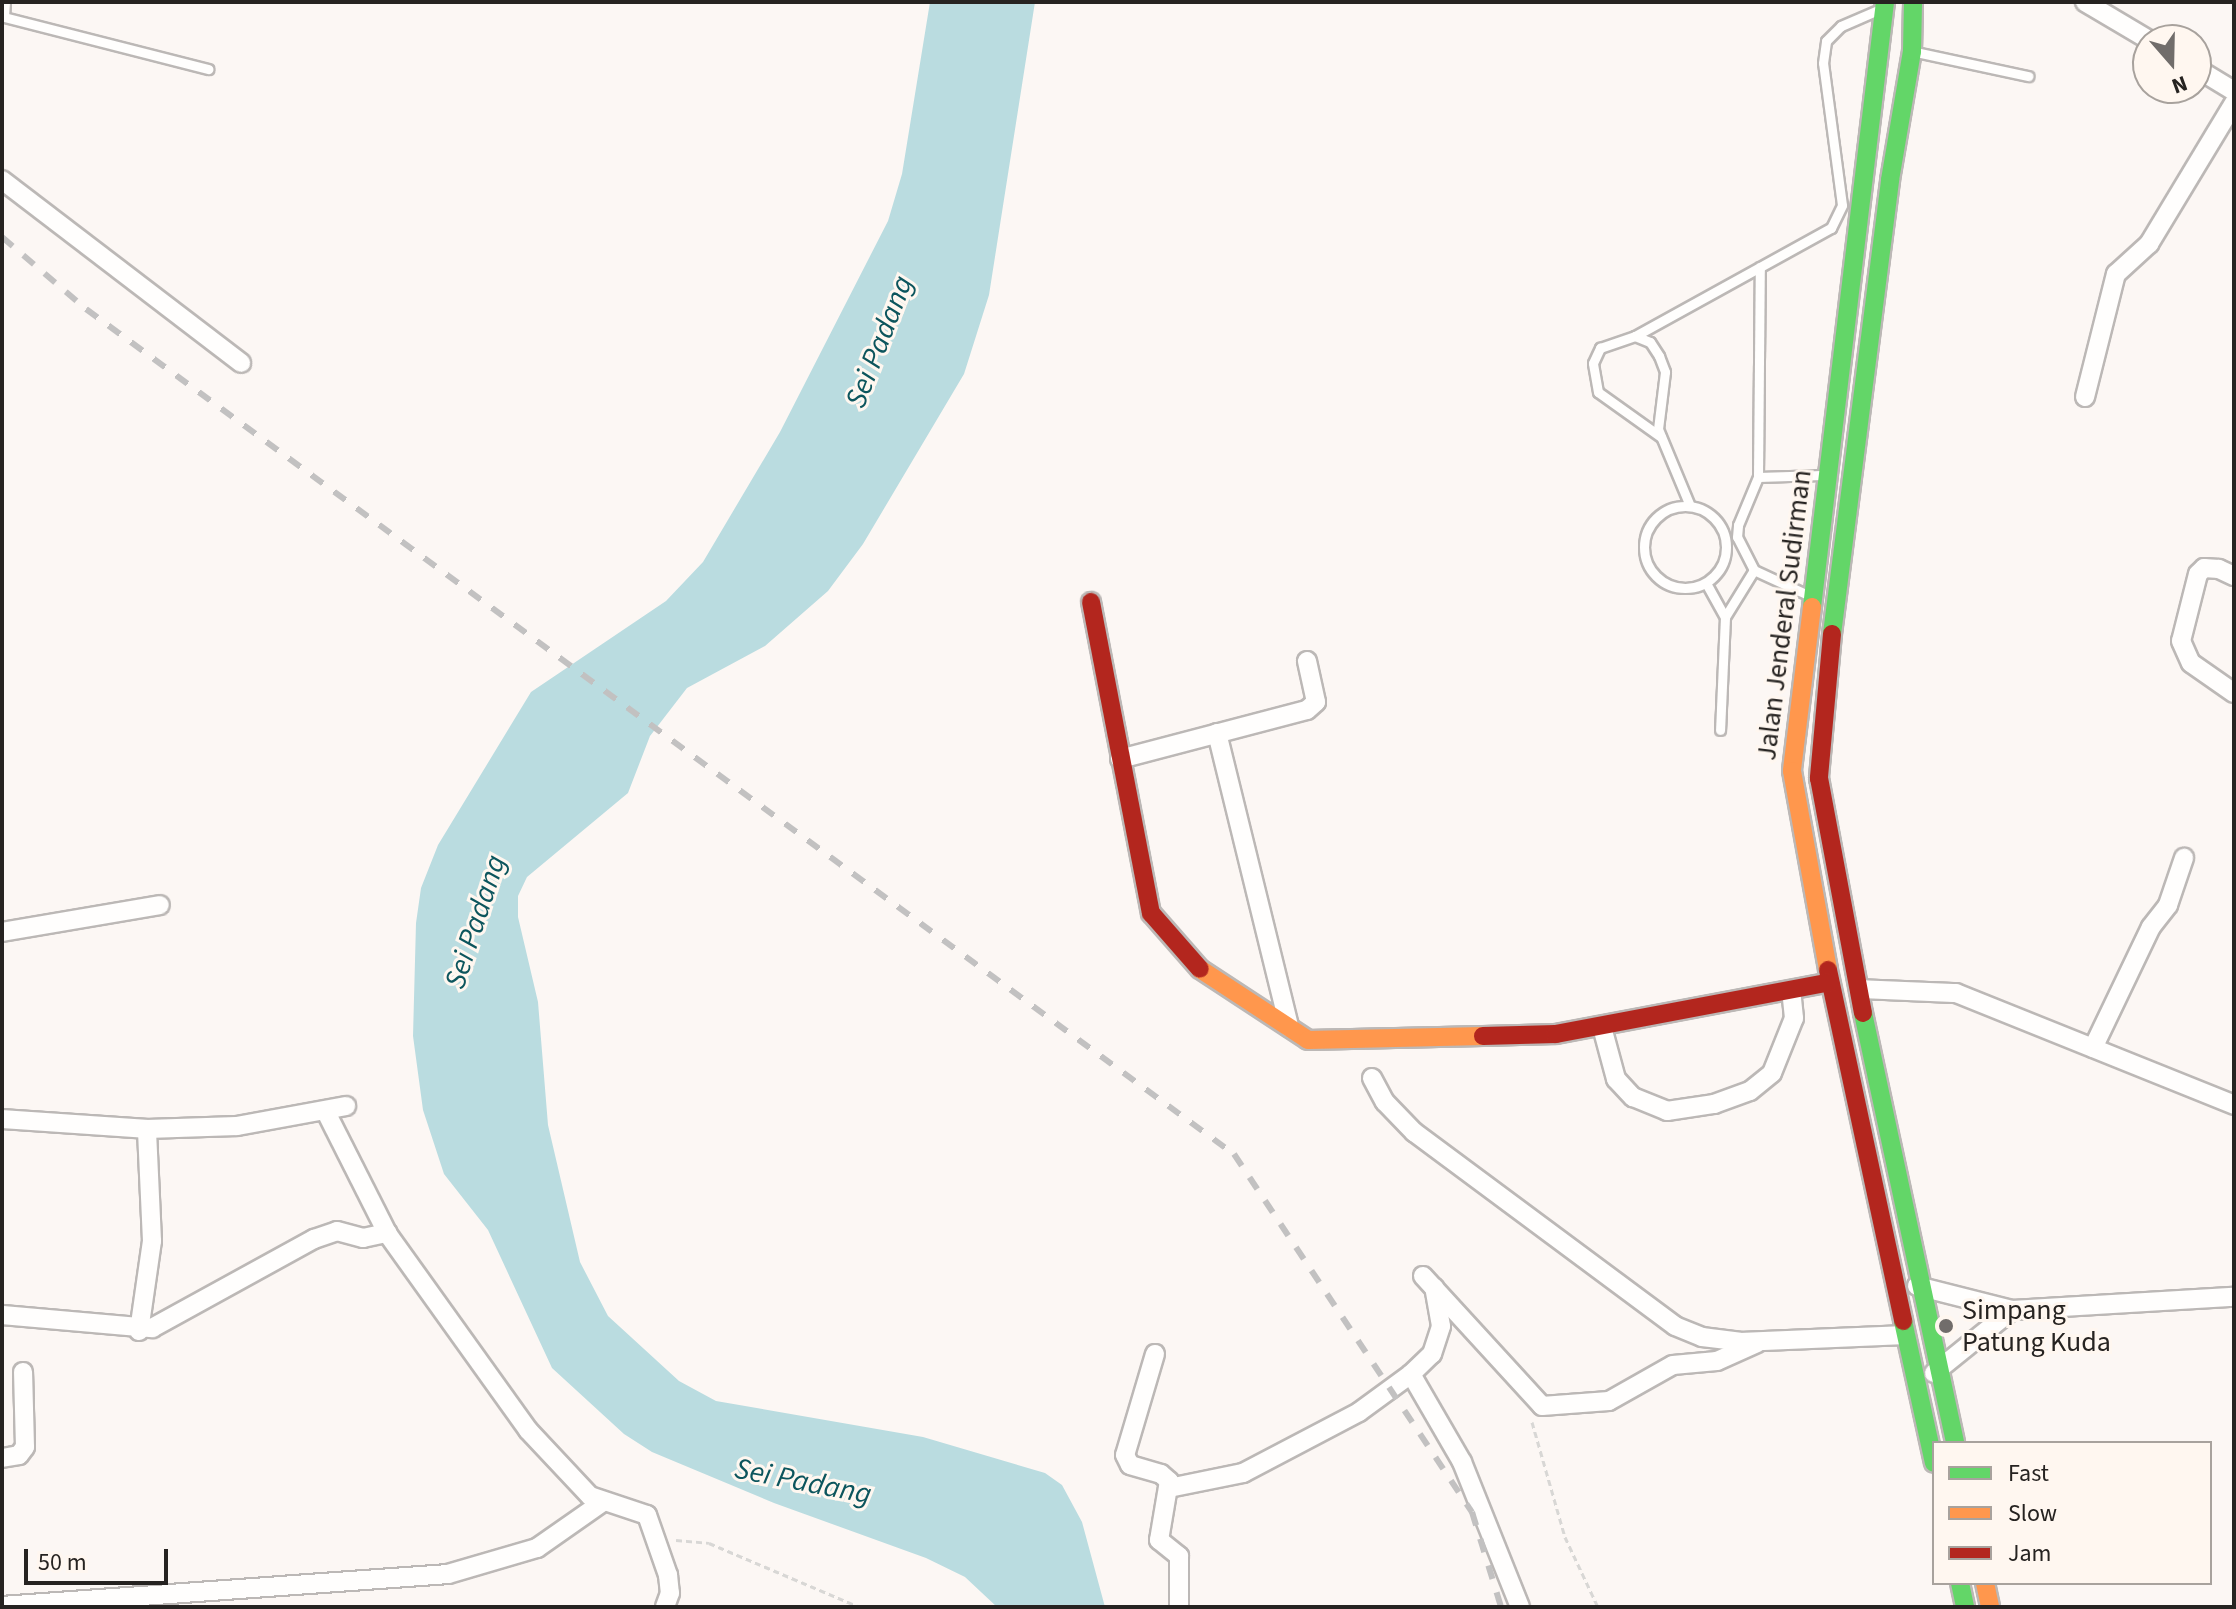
<!DOCTYPE html>
<style>
body{margin:0}
#map{position:relative;width:2236px;height:1609px;overflow:hidden;background:#fcf7f4;font-family:"Source Sans 3",sans-serif}
div>[style]{position:absolute}
.water>*{inset:0;background:#badce0}
.path>*{height:3px;margin-top:-1.5px;transform-origin:0;background:repeating-linear-gradient(90deg,#d8d7d5 0 6px,transparent 0 10px)}
.roads{filter:drop-shadow(2px 0 #bcb8b6) drop-shadow(-2px 0 #bcb8b6) drop-shadow(0 2px #bcb8b6) drop-shadow(0 -2px #bcb8b6)}
.lane>*{height:9px;margin:-4.5px;padding:0 4.5px;transform-origin:4.5px;border-radius:4.5px;background:#fffefd}
.lane>.ring{margin:-4.5px;padding:0;box-sizing:content-box;background:none;border:9px solid #fffefd;border-radius:50%}
.street>*{height:18px;margin:-9px;padding:0 9px;transform-origin:9px;border-radius:9px;background:#fffefd}
.fast>*{height:18px;margin:-9px;padding:0 9px;transform-origin:9px;border-radius:9px;background:#63d668}
.slow>*{height:18px;margin:-9px;padding:0 9px;transform-origin:9px;border-radius:9px;background:#ff974d}
.jam>*{height:18px;margin:-9px;padding:0 9px;transform-origin:9px;border-radius:9px;background:#b3261e}
.rail>*{height:6px;margin-top:-3px;transform-origin:0;background:repeating-linear-gradient(90deg,#c2c1c1 0 14px,transparent 0 28px)}
.dots>*{width:22px;height:22px;translate:-50% -50%;box-sizing:border-box;border:4px solid #fff7f0;border-radius:50%}
span{translate:-50% -50%;white-space:nowrap;text-align:center;line-height:1.15;-webkit-text-stroke:6px #fff7f0;paint-order:stroke}
.street-label{font-size:28px;color:#262321}
.poi-label{font-size:28px;color:#262321}
.left{translate:0 -50%;text-align:left}
.water-label{font-size:30px;color:#0c555d;font-style:italic}
.frame{position:absolute;inset:0;border:4px solid #262321;pointer-events:none}
.legend{position:absolute;left:1932px;top:1441px;width:280px;height:144px;box-sizing:border-box;background:#fff7f0;border:2px solid #a8a29d;margin:0;padding:10px 14px;list-style:none;font-size:24px;color:#262321}
.legend li{display:flex;align-items:center;gap:16px;height:40px}
.legend b{width:40px;border:2px solid #a8a29d}
.north{position:absolute;left:2132px;top:24px;width:80px;height:80px;box-sizing:border-box;background:#fff7f0;border:2px solid #a8a29d;border-radius:50%;rotate:160deg;font-size:22px;font-weight:700;line-height:32px;text-align:center;color:#262321}
.north::after{content:'';display:block;margin:auto;width:28px;height:36px;background:#716d6b;clip-path:polygon(50% 0,100% 100%,50% 72%,0 100%)}
.scale{position:absolute;left:24px;top:1549px;width:144px;height:36px;box-sizing:border-box;border:4px solid #262321;border-top:0;padding-left:10px;font-size:24px;line-height:28px;white-space:nowrap;color:#262321;-webkit-text-stroke:6px #fff7f0;paint-order:stroke}
</style>
<div id="map">
<div class="water">
<div style="clip-path:polygon(930px 2px,1035px 2px,989px 295px,964px 374px,863px 544px,828px 591px,765px 646px,687px 688px,650px 736px,628px 793px,527px 877px,518px 896px,518px 917px,538px 1002px,548px 1125px,580px 1262px,608px 1316px,679px 1381px,716px 1401px,923px 1437px,1045px 1473px,1062px 1485px,1082px 1522px,1105px 1607px,997px 1607px,965px 1577px,926px 1558px,774px 1503px,652px 1452px,624px 1434px,552px 1368px,488px 1230px,444px 1174px,423px 1110px,413px 1036px,416px 923px,421px 888px,438px 845px,531px 692px,666px 601px,703px 562px,780px 432px,888px 221px,902px 174px)"></div>
</div>
<div class="path">
<div style="left:1532px;top:1422px;width:120px;rotate:74deg"></div>
<div style="left:1565px;top:1537px;width:77px;rotate:64.8deg"></div>
<div style="left:676px;top:1540px;width:33px;rotate:5deg"></div>
<div style="left:709px;top:1543px;width:164px;rotate:23deg"></div>
</div>
<div class="roads">
<div class="lane">
<div style="left:5px;top:2px;width:15px;rotate:94deg"></div>
<div style="left:4px;top:17px;width:211px;rotate:14.3deg"></div>
<div style="left:1916px;top:52px;width:115px;rotate:12.1deg"></div>
<div style="left:1635px;top:336px;width:224px;rotate:-28.9deg"></div>
<div style="left:1831px;top:228px;width:25px;rotate:-64deg"></div>
<div style="left:1842px;top:205px;width:143px;rotate:-97.6deg"></div>
<div style="left:1823px;top:63px;width:22px;rotate:-82deg"></div>
<div style="left:1826px;top:41px;width:21px;rotate:-45deg"></div>
<div style="left:1841px;top:26px;width:40px;rotate:-23.4deg"></div>
<div style="left:1661px;top:437px;width:77px;rotate:-144.5deg"></div>
<div style="left:1598px;top:392px;width:29px;rotate:-100deg"></div>
<div style="left:1593px;top:363px;width:17px;rotate:-65deg"></div>
<div style="left:1600px;top:348px;width:37px;rotate:-19deg"></div>
<div style="left:1635px;top:336px;width:16px;rotate:22deg"></div>
<div style="left:1650px;top:342px;width:17px;rotate:57deg"></div>
<div style="left:1659px;top:356px;width:17px;rotate:69deg"></div>
<div style="left:1665px;top:372px;width:57px;rotate:97deg"></div>
<div style="left:1658px;top:429px;width:83px;rotate:67.4deg"></div>
<div style="left:1758px;top:477px;width:210px;rotate:-89.5deg"></div>
<div class="ring" style="left:1644px;top:506px;width:73px;height:73px"></div>
<div style="left:1706px;top:583px;width:39px;rotate:61deg"></div>
<div style="left:1725px;top:617px;width:113px;rotate:92.5deg"></div>
<div style="left:1808px;top:595px;width:60px;rotate:-155.2deg"></div>
<div style="left:1754px;top:570px;width:37px;rotate:-117deg"></div>
<div style="left:1737px;top:537px;width:12px;rotate:-85deg"></div>
<div style="left:1738px;top:525px;width:52px;rotate:-67.4deg"></div>
<div style="left:1758px;top:477px;width:64px;rotate:-1.8deg"></div>
<div style="left:1725px;top:617px;width:55px;rotate:-58.3deg"></div>
</div>
<div class="street">
<div style="left:2085px;top:2px;width:74px;rotate:30.7deg"></div>
<div style="left:2196px;top:68px;width:44px;rotate:31.2deg"></div>
<div style="left:2px;top:180px;width:301px;rotate:37.4deg"></div>
<div style="left:2085px;top:397px;width:127px;rotate:-75.9deg"></div>
<div style="left:2116px;top:274px;width:45px;rotate:-42.3deg"></div>
<div style="left:2149px;top:244px;width:165px;rotate:-58.9deg"></div>
<div style="left:2234px;top:576px;width:17px;rotate:-155deg"></div>
<div style="left:2219px;top:569px;width:15px;rotate:-176deg"></div>
<div style="left:2204px;top:568px;width:8px;rotate:135deg"></div>
<div style="left:2198px;top:574px;width:69px;rotate:104.2deg"></div>
<div style="left:2181px;top:641px;width:24px;rotate:66deg"></div>
<div style="left:2191px;top:663px;width:52px;rotate:34.9deg"></div>
<div style="left:1217px;top:733px;width:303px;rotate:76.2deg"></div>
<div style="left:1120px;top:759px;width:193px;rotate:-14.7deg"></div>
<div style="left:1307px;top:710px;width:12px;rotate:-42deg"></div>
<div style="left:1316px;top:702px;width:42px;rotate:-102.4deg"></div>
<div style="left:2px;top:932px;width:160px;rotate:-9.7deg"></div>
<div style="left:1859px;top:989px;width:97px;rotate:2.4deg"></div>
<div style="left:1956px;top:993px;width:300px;rotate:21.9deg"></div>
<div style="left:1602px;top:1027px;width:54px;rotate:74.9deg"></div>
<div style="left:1616px;top:1079px;width:25px;rotate:47deg"></div>
<div style="left:1633px;top:1097px;width:37px;rotate:22deg"></div>
<div style="left:1667px;top:1111px;width:48px;rotate:-8.5deg"></div>
<div style="left:1714px;top:1104px;width:38px;rotate:-20deg"></div>
<div style="left:1750px;top:1091px;width:28px;rotate:-39deg"></div>
<div style="left:1772px;top:1073px;width:59px;rotate:-68.2deg"></div>
<div style="left:1794px;top:1018px;width:28px;rotate:-96deg"></div>
<div style="left:2093px;top:1048px;width:134px;rotate:-64.4deg"></div>
<div style="left:2151px;top:927px;width:28px;rotate:-52deg"></div>
<div style="left:2168px;top:905px;width:50px;rotate:-71.2deg"></div>
<div style="left:1372px;top:1078px;width:27px;rotate:62deg"></div>
<div style="left:1385px;top:1102px;width:42px;rotate:46deg"></div>
<div style="left:1414px;top:1132px;width:325px;rotate:36.6deg"></div>
<div style="left:1675px;top:1326px;width:29px;rotate:22deg"></div>
<div style="left:1702px;top:1337px;width:38px;rotate:7deg"></div>
<div style="left:1740px;top:1342px;width:166px;rotate:-2.4deg"></div>
<div style="left:326px;top:1112px;width:136px;rotate:63.2deg"></div>
<div style="left:387px;top:1233px;width:242px;rotate:54.4deg"></div>
<div style="left:528px;top:1430px;width:91px;rotate:46.8deg"></div>
<div style="left:590px;top:1496px;width:60px;rotate:18.4deg"></div>
<div style="left:647px;top:1515px;width:64px;rotate:70.7deg"></div>
<div style="left:668px;top:1575px;width:18px;rotate:84deg"></div>
<div style="left:670px;top:1593px;width:15px;rotate:110deg"></div>
<div style="left:2px;top:1119px;width:145px;rotate:3.9deg"></div>
<div style="left:1423px;top:1276px;width:176px;rotate:47.5deg"></div>
<div style="left:1542px;top:1406px;width:67px;rotate:-4.3deg"></div>
<div style="left:1609px;top:1401px;width:73px;rotate:-29.4deg"></div>
<div style="left:1673px;top:1365px;width:44px;rotate:-5.2deg"></div>
<div style="left:1717px;top:1361px;width:44px;rotate:-24.2deg"></div>
<div style="left:1917px;top:1286px;width:98px;rotate:14.2deg"></div>
<div style="left:2012px;top:1310px;width:222px;rotate:-3.4deg"></div>
<div style="left:2px;top:1315px;width:151px;rotate:5deg"></div>
<div style="left:152px;top:1328px;width:185px;rotate:-28.8deg"></div>
<div style="left:314px;top:1239px;width:24px;rotate:-19deg"></div>
<div style="left:337px;top:1231px;width:27px;rotate:15deg"></div>
<div style="left:363px;top:1238px;width:25px;rotate:-12deg"></div>
<div style="left:139px;top:1331px;width:91px;rotate:-81.8deg"></div>
<div style="left:152px;top:1241px;width:112px;rotate:-92.6deg"></div>
<div style="left:147px;top:1129px;width:90px;rotate:-1.9deg"></div>
<div style="left:237px;top:1126px;width:111px;rotate:-10.4deg"></div>
<div style="left:1155px;top:1354px;width:105px;rotate:106.5deg"></div>
<div style="left:1125px;top:1455px;width:11px;rotate:63deg"></div>
<div style="left:1130px;top:1465px;width:32px;rotate:16deg"></div>
<div style="left:1161px;top:1474px;width:11px;rotate:41deg"></div>
<div style="left:1169px;top:1481px;width:60px;rotate:99.6deg"></div>
<div style="left:1159px;top:1540px;width:26px;rotate:39deg"></div>
<div style="left:1179px;top:1556px;width:51px;rotate:90deg"></div>
<div style="left:1934px;top:1373px;width:100px;rotate:-38.9deg"></div>
<div style="left:1411px;top:1374px;width:102px;rotate:59.9deg"></div>
<div style="left:1462px;top:1462px;width:156px;rotate:68.2deg"></div>
<div style="left:2px;top:1458px;width:17px;rotate:-10deg"></div>
<div style="left:19px;top:1455px;width:10px;rotate:-53deg"></div>
<div style="left:25px;top:1447px;width:75px;rotate:-91.5deg"></div>
<div style="left:1169px;top:1488px;width:76px;rotate:-11.5deg"></div>
<div style="left:1243px;top:1473px;width:131px;rotate:-27.7deg"></div>
<div style="left:1359px;top:1412px;width:64px;rotate:-36.2deg"></div>
<div style="left:1411px;top:1374px;width:29px;rotate:-44deg"></div>
<div style="left:1432px;top:1354px;width:29px;rotate:-72deg"></div>
<div style="left:1441px;top:1326px;width:39px;rotate:-100deg"></div>
<div style="left:2px;top:1606px;width:447px;rotate:-4.1deg"></div>
<div style="left:448px;top:1574px;width:93px;rotate:-16.3deg"></div>
<div style="left:537px;top:1548px;width:80px;rotate:-34.9deg"></div>
</div>
<div class="fast">
<div style="left:1812px;top:607px;width:609px;rotate:-83.12deg"></div>
<div style="left:1832px;top:634px;width:458px;rotate:-82.7deg"></div>
<div style="left:1890px;top:180px;width:131px;rotate:-80.3deg"></div>
<div style="left:1912px;top:51px;width:49px;rotate:-88.8deg"></div>
<div style="left:1863px;top:1013px;width:440px;rotate:77.9deg"></div>
<div style="left:1903px;top:1321px;width:145px;rotate:77.7deg"></div>
<div style="left:1960px;top:1583px;width:25px;rotate:78deg"></div>
</div>
<div class="slow">
<div style="left:1812px;top:607px;width:165px;rotate:97deg"></div>
<div style="left:1792px;top:771px;width:202px;rotate:79.7deg"></div>
<div style="left:1200px;top:969px;width:129px;rotate:33.3deg"></div>
<div style="left:1308px;top:1040px;width:175px;rotate:-1.3deg"></div>
<div style="left:1985px;top:1583px;width:25px;rotate:78deg"></div>
</div>
<div class="jam">
<div style="left:1091px;top:602px;width:317px;rotate:79.1deg"></div>
<div style="left:1151px;top:913px;width:74px;rotate:48.8deg"></div>
<div style="left:1832px;top:634px;width:145px;rotate:95.2deg"></div>
<div style="left:1819px;top:778px;width:239px;rotate:79.4deg"></div>
<div style="left:1828px;top:970px;width:359px;rotate:77.9deg"></div>
<div style="left:1483px;top:1036px;width:73px;rotate:-1.6deg"></div>
<div style="left:1556px;top:1034px;width:279px;rotate:-10.7deg"></div>
</div>
</div>
<div class="rail">
<div style="left:2px;top:237px;width:111px;rotate:40.6deg"></div>
<div style="left:86px;top:309px;width:1425px;rotate:36.36deg"></div>
<div style="left:1234px;top:1154px;width:430px;rotate:56.4deg"></div>
<div style="left:1472px;top:1512px;width:99px;rotate:73deg"></div>
</div>
<div class="dots">
<div style="left:1946px;top:1326px;background:#716d6b"></div>
</div>
<div class="street-label">
<span style="left:1784px;top:615px;rotate:-83deg">Jalan Jenderal Sudirman</span>
</div>
<div class="poi-label">
<span class="left" style="left:1962px;top:1326px">Simpang<br>Patung Kuda</span>
</div>
<div class="water-label">
<span style="left:880px;top:342px;rotate:-69deg">Sei Padang</span>
<span style="left:476px;top:922px;rotate:-72deg">Sei Padang</span>
<span style="left:803px;top:1482px;rotate:11deg">Sei Padang</span>
</div>
<div class="frame"></div>
<ul class="legend">
<li><b style="height:10px;background:#63d668"></b>Fast</li>
<li><b style="height:10px;background:#ff974d"></b>Slow</li>
<li><b style="height:10px;background:#b3261e"></b>Jam</li>
</ul>
<div class="north">N</div>
<div class="scale">50 m</div>
</div>
